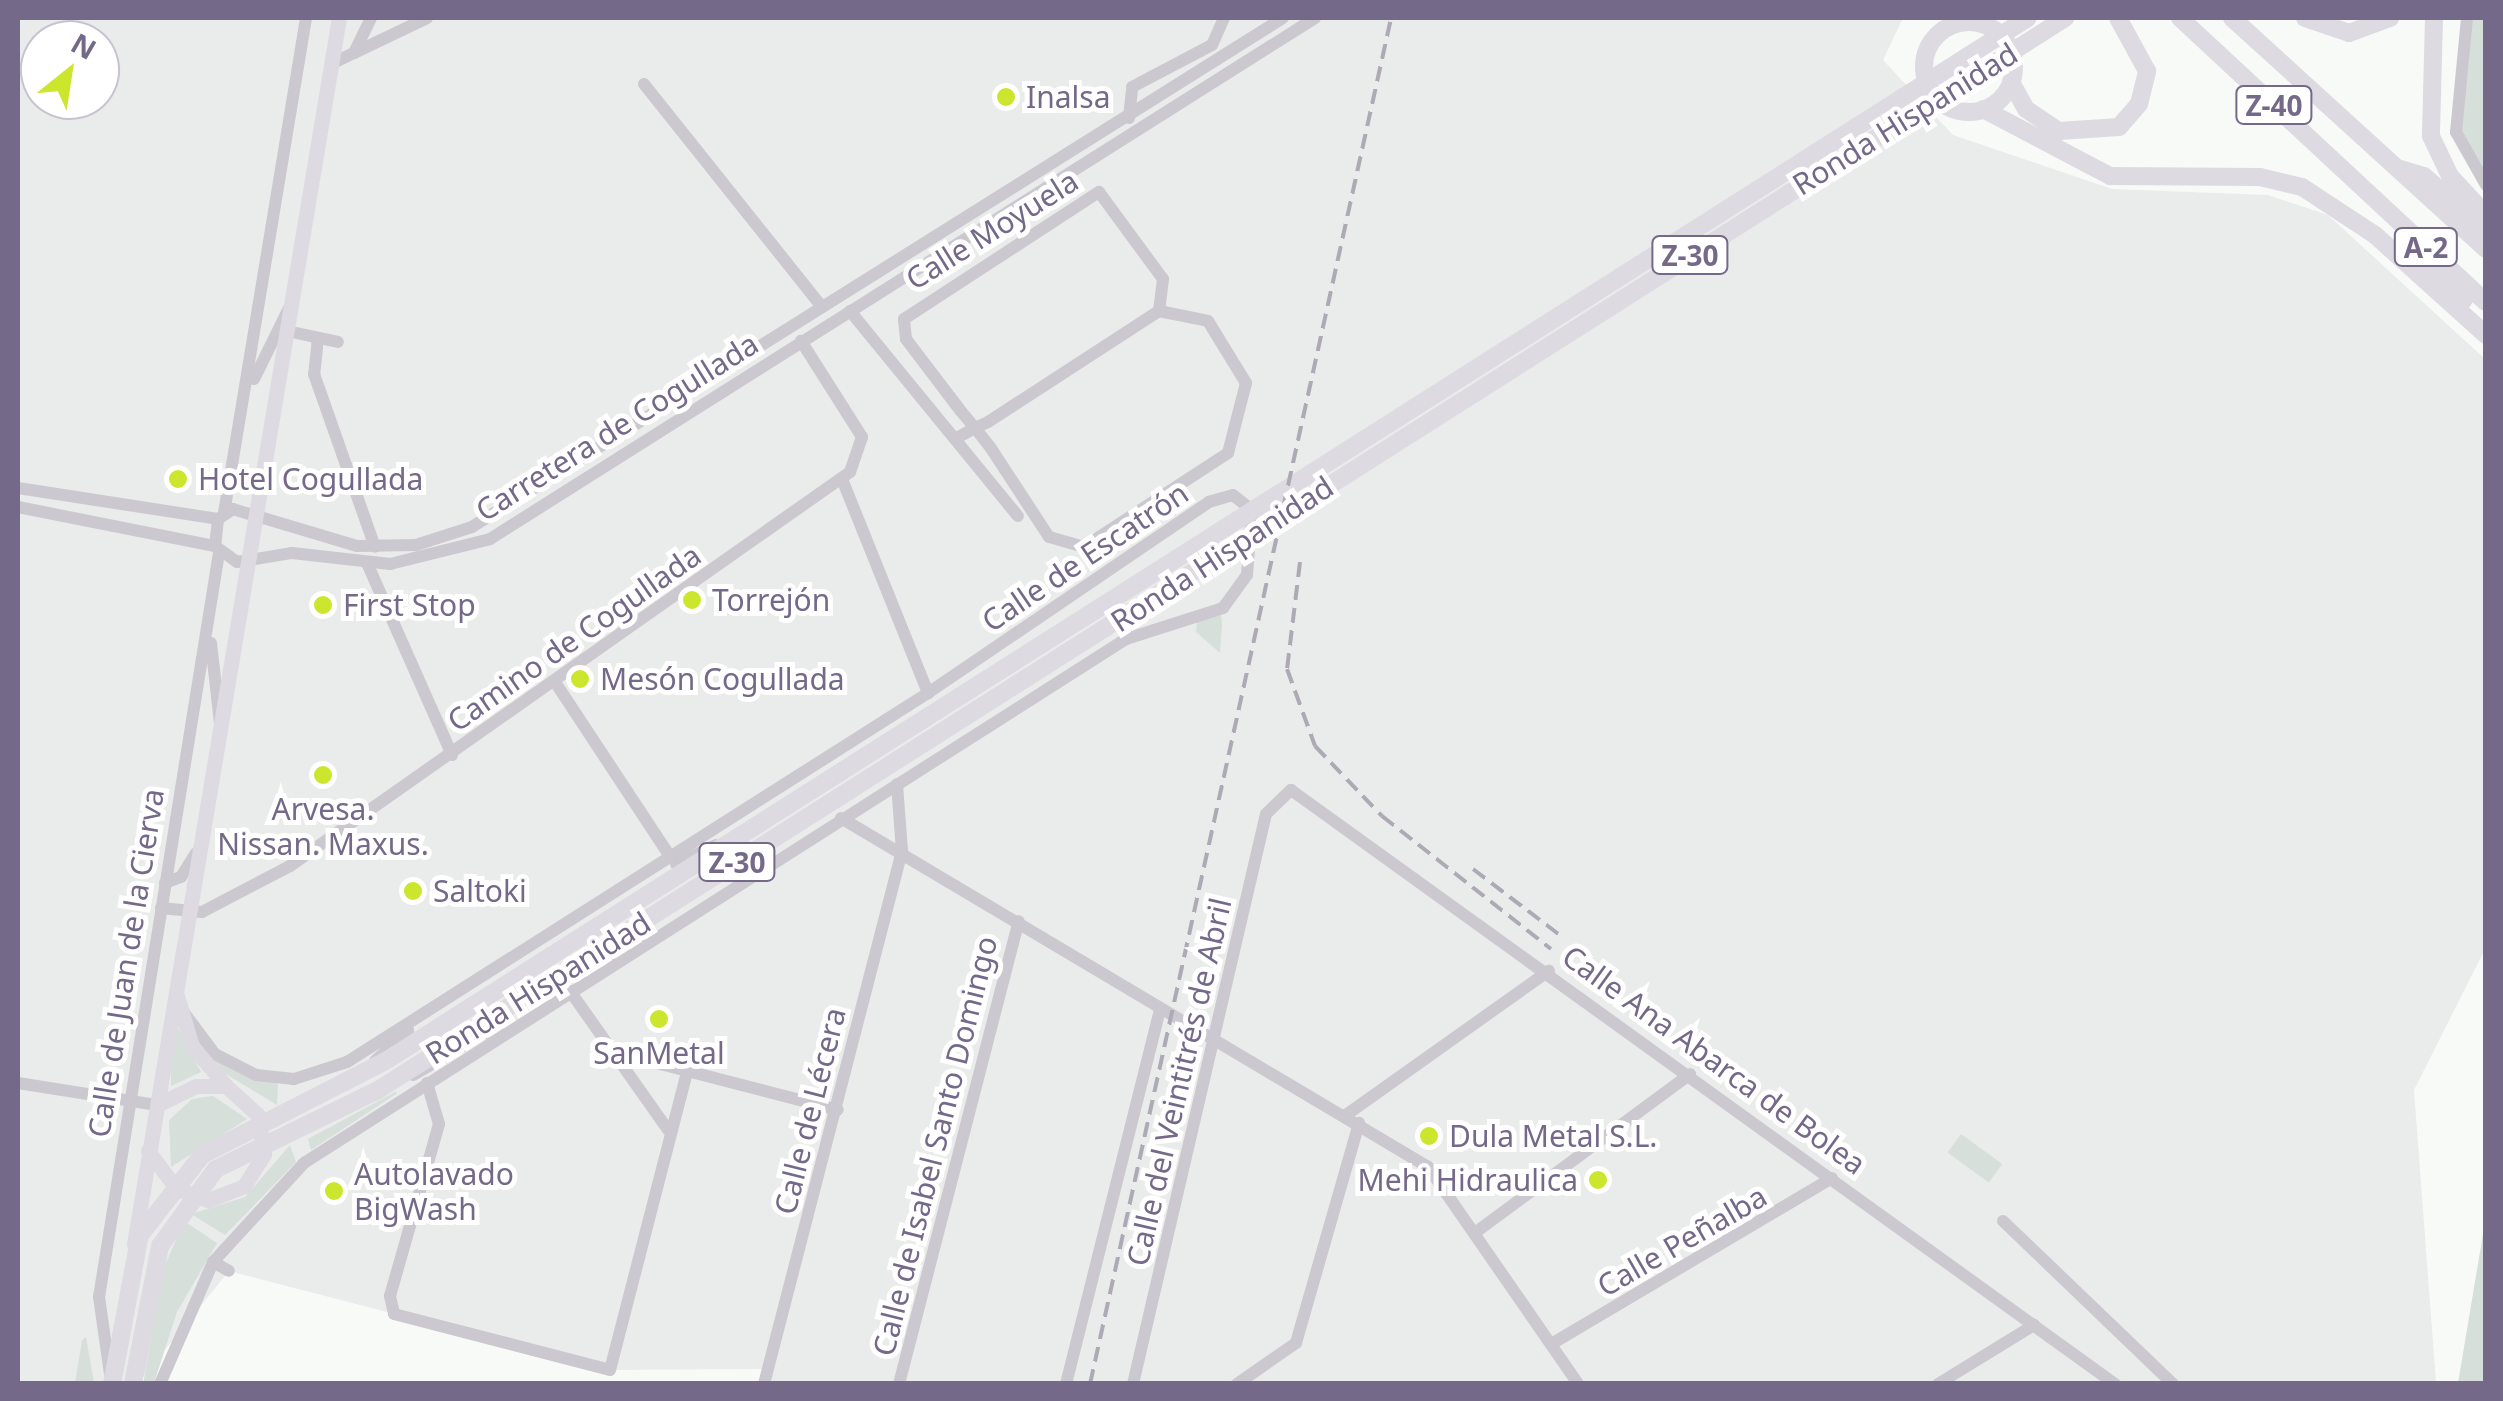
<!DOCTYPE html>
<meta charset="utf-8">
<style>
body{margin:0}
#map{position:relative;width:2503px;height:1401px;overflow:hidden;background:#f8faf8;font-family:"Noto Sans",sans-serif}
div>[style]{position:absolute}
.built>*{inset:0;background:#eaebeb}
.green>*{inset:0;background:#d7dfdb;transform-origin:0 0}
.minor>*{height:12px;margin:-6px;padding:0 6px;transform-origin:6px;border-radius:6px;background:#cbc8cf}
.major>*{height:15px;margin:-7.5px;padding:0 7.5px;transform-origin:7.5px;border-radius:7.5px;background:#dddae2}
.highway>*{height:18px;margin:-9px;padding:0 9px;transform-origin:9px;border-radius:9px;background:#dddae2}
.highway>.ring{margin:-9px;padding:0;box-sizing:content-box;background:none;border:18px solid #dddae2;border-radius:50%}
.rail>*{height:4px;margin-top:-2px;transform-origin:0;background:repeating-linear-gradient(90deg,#aeaab5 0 15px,transparent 0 23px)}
.dots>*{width:28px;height:28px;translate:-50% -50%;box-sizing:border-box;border:5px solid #fff;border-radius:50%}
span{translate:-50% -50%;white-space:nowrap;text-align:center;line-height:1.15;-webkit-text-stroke:10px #fff;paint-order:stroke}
.shield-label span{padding:2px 8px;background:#fff;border:2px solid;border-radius:8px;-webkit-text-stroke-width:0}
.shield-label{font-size:28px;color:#746989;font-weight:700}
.poi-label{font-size:30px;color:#746989}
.left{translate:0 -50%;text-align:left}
.right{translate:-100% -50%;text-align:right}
.street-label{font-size:30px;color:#746989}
.frame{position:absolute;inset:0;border:20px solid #746989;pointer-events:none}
.north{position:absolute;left:20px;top:20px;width:100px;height:100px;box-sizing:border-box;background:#fff;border:2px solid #c7c3d0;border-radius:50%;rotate:30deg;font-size:28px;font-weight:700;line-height:40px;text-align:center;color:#746989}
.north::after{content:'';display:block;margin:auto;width:35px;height:45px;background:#cce52d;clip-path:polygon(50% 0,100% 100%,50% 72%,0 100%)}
</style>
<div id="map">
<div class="built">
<div style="clip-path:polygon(evenodd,18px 18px,1903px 18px,1883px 60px,1953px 135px,2112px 189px,2268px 195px,2328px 215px,2485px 359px,2485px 949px,2414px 1090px,2436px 1383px,765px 1383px,767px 1369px,610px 1370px,229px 1271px,138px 1383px,18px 1383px,18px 18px,40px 40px,100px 40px,100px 100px,40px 100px,40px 40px)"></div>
</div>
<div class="green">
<div style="clip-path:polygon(2467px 20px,2485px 20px,2485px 185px,2459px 147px)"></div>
<div style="clip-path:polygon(1221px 615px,1222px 625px,1220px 653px,1196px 632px,1197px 621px)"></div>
<div style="clip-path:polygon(177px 1026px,201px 1072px,171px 1086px,171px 1042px)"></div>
<div style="clip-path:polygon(213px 1059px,278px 1084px,277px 1105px,224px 1073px)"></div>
<div style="clip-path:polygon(397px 1091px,396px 1094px,311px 1150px,308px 1139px)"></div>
<div style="clip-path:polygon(213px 1096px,247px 1119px,171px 1167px,169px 1120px,192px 1099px)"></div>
<div style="left:1961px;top:1134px;width:51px;height:23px;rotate:36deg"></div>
<div style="clip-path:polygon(290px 1145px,296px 1162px,225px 1235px,191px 1214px,245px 1197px)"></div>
<div style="clip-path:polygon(2485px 1219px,2485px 1383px,2458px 1383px,2483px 1234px)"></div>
<div style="clip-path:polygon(184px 1221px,217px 1243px,177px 1312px,154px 1383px,143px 1384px,163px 1270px)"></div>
<div style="clip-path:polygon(86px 1337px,94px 1383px,75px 1383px,82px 1340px)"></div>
</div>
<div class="minor">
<div style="left:1283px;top:18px;width:957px;rotate:147.89deg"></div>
<div style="left:472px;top:527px;width:59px;rotate:162.2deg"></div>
<div style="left:416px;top:545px;width:59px;rotate:179deg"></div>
<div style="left:357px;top:546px;width:129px;rotate:-163.4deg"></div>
<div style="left:233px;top:509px;width:18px;rotate:146deg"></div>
<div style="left:218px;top:519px;width:27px;rotate:96deg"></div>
<div style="left:215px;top:546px;width:27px;rotate:36deg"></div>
<div style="left:237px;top:562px;width:56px;rotate:-9.3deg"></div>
<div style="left:292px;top:553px;width:99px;rotate:6.4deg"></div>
<div style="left:390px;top:564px;width:103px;rotate:-14deg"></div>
<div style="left:490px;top:539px;width:976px;rotate:-32.27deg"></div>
<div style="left:2467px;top:18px;width:115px;rotate:95.5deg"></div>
<div style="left:2456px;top:132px;width:61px;rotate:60.5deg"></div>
<div style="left:354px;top:53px;width:81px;rotate:-25.6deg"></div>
<div style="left:331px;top:64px;width:25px;rotate:-26deg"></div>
<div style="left:354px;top:53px;width:39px;rotate:-64deg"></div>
<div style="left:644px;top:84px;width:284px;rotate:51.4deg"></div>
<div style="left:1129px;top:118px;width:31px;rotate:-84deg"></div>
<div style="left:1132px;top:87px;width:90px;rotate:-27.7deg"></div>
<div style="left:1212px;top:45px;width:30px;rotate:-66deg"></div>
<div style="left:850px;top:311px;width:265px;rotate:50.7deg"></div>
<div style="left:287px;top:331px;width:52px;rotate:12.2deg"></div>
<div style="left:318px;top:338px;width:36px;rotate:96deg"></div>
<div style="left:314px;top:374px;width:183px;rotate:70.6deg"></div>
<div style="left:254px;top:379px;width:84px;rotate:-63.7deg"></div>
<div style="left:955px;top:439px;width:23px;rotate:-29deg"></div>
<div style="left:975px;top:428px;width:14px;rotate:-25deg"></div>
<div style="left:988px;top:422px;width:204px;rotate:-33deg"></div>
<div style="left:1159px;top:311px;width:50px;rotate:11.5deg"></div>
<div style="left:1208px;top:321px;width:73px;rotate:58.5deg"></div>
<div style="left:1246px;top:383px;width:72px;rotate:104.4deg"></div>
<div style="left:1228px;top:453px;width:172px;rotate:146.9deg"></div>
<div style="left:1084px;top:547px;width:36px;rotate:-164deg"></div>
<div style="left:1049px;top:537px;width:108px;rotate:-123.2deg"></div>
<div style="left:990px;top:447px;width:24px;rotate:-128deg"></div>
<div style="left:975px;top:428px;width:23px;rotate:-130deg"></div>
<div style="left:960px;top:410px;width:89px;rotate:-127.3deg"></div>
<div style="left:906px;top:339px;width:20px;rotate:-96deg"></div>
<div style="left:904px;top:319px;width:233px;rotate:-33.1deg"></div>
<div style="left:1099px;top:192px;width:108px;rotate:53.7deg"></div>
<div style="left:1163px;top:279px;width:32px;rotate:97deg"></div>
<div style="left:842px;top:479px;width:231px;rotate:68.1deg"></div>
<div style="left:18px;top:488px;width:202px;rotate:8.8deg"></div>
<div style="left:18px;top:507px;width:201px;rotate:11.2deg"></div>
<div style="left:224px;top:513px;width:502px;rotate:-80.59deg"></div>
<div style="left:367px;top:563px;width:210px;rotate:66.1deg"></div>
<div style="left:211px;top:643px;width:90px;rotate:83.6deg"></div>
<div style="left:555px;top:682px;width:211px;rotate:56.6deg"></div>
<div style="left:841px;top:818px;width:683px;rotate:30.73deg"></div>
<div style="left:1428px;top:1167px;width:264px;rotate:55.3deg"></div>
<div style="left:676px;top:864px;width:44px;rotate:-25.4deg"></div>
<div style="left:165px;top:883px;width:17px;rotate:-21deg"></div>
<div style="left:181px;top:877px;width:28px;rotate:-58deg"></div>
<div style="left:161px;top:908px;width:41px;rotate:5.6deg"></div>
<div style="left:202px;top:912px;width:99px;rotate:-27.6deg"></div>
<div style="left:290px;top:866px;width:685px;rotate:-35.13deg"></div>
<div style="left:850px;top:472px;width:37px;rotate:-71deg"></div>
<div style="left:862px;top:437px;width:114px;rotate:-122.4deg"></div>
<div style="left:570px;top:991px;width:170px;rotate:54.8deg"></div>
<div style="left:614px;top:1052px;width:231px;rotate:14.5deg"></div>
<div style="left:375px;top:1061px;width:45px;rotate:-42.3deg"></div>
<div style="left:413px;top:1075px;width:99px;rotate:-30.2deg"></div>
<div style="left:18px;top:1083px;width:141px;rotate:9deg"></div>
<div style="left:427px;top:1083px;width:43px;rotate:73.7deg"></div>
<div style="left:439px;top:1124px;width:179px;rotate:105.9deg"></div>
<div style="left:390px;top:1296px;width:18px;rotate:77deg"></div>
<div style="left:394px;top:1314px;width:223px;rotate:14.5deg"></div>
<div style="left:610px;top:1370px;width:308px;rotate:-75.5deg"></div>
<div style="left:1346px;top:1115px;width:249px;rotate:-35.4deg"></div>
<div style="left:2003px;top:1221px;width:236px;rotate:43.8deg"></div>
<div style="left:1476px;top:1232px;width:266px;rotate:-36.4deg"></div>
<div style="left:213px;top:1262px;width:18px;rotate:29deg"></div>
<div style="left:1553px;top:1343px;width:324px;rotate:-30.6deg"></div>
<div style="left:110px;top:1374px;width:78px;rotate:-98.1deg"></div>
<div style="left:99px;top:1297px;width:754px;rotate:-80.84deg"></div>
<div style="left:160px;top:1384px;width:133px;rotate:-66.5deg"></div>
<div style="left:213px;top:1262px;width:134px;rotate:-47.4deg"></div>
<div style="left:304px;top:1163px;width:975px;rotate:-32.52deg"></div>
<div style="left:1126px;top:639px;width:102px;rotate:-17.7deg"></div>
<div style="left:1223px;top:608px;width:41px;rotate:-54deg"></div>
<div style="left:1247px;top:575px;width:65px;rotate:-85.6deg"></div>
<div style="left:1252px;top:510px;width:24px;rotate:-142deg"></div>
<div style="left:1233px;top:495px;width:25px;rotate:164deg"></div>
<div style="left:1209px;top:502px;width:340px;rotate:145.8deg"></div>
<div style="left:928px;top:693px;width:688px;rotate:147.58deg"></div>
<div style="left:347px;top:1062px;width:56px;rotate:162.2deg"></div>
<div style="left:294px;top:1079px;width:38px;rotate:-174deg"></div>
<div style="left:256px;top:1075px;width:46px;rotate:-152.9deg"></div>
<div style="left:215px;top:1054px;width:55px;rotate:-126.9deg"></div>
<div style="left:764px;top:1384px;width:551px;rotate:-75.48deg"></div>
<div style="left:902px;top:851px;width:67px;rotate:-94.3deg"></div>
<div style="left:899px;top:1384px;width:478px;rotate:-75.5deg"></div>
<div style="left:1066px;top:1384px;width:386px;rotate:-75.9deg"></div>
<div style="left:1133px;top:1384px;width:585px;rotate:-76.87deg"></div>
<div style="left:1266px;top:814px;width:35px;rotate:-44deg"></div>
<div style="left:1291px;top:790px;width:1016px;rotate:35.79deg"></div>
<div style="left:1237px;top:1384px;width:72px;rotate:-34.8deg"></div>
<div style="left:1296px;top:1343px;width:229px;rotate:-74deg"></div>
<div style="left:1938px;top:1384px;width:113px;rotate:-31.6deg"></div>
</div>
<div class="major">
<div style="left:177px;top:996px;width:52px;rotate:73.3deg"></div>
<div style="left:192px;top:1046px;width:52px;rotate:49.6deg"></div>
<div style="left:148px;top:1151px;width:48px;rotate:52.7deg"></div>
<div style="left:177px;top:1189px;width:33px;rotate:20deg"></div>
<div style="left:208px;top:1200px;width:39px;rotate:-21deg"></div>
<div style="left:244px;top:1186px;width:38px;rotate:-58deg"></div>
<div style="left:264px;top:1154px;width:39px;rotate:-99deg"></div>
<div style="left:258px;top:1115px;width:43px;rotate:-137.8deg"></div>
<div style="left:226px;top:1086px;width:30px;rotate:180deg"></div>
<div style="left:196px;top:1086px;width:43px;rotate:154deg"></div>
<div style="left:134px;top:1244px;width:1243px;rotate:-80.51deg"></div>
</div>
<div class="highway">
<div style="left:2180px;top:18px;width:417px;rotate:42.9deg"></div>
<div style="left:2232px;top:18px;width:343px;rotate:42.3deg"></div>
<div style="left:2305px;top:18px;width:46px;rotate:18.8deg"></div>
<div style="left:2349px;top:33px;width:44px;rotate:-20.1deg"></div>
<div style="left:2434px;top:18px;width:118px;rotate:91.5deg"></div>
<div style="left:2431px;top:136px;width:44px;rotate:64.6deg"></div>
<div style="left:2450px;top:176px;width:53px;rotate:47.3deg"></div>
<div class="ring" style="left:1924px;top:22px;width:72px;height:72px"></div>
<div style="left:2011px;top:82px;width:31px;rotate:61deg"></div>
<div style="left:2026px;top:109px;width:40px;rotate:34deg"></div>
<div style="left:2059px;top:131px;width:60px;rotate:-3.8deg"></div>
<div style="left:2119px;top:127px;width:30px;rotate:-49deg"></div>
<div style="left:2139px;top:104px;width:34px;rotate:-76deg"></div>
<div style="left:2147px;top:71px;width:60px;rotate:-118.7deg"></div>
<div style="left:1983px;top:109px;width:144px;rotate:27.8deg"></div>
<div style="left:2110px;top:176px;width:150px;rotate:0.4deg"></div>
<div style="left:2260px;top:177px;width:43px;rotate:13.4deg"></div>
<div style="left:2302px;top:187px;width:87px;rotate:33.3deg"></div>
<div style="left:2375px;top:235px;width:149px;rotate:42deg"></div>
<div style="left:2401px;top:169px;width:24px;rotate:17deg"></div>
<div style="left:2424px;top:176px;width:83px;rotate:41.6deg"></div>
<div style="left:2412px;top:247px;width:74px;rotate:45.5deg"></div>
<div style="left:112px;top:1384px;width:152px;rotate:-79.4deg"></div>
<div style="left:140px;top:1235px;width:101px;rotate:-52.2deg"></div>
<div style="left:202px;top:1155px;width:204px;rotate:-27.1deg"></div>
<div style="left:384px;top:1062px;width:1947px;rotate:-32.42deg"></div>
<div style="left:133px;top:1384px;width:141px;rotate:-78.9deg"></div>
<div style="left:160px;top:1246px;width:95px;rotate:-54deg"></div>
<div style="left:216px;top:1169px;width:180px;rotate:-26deg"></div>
<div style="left:378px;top:1090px;width:1999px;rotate:-32.43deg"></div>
</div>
<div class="rail">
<div style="left:1300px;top:562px;width:108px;rotate:96.9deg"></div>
<div style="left:1287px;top:669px;width:82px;rotate:70deg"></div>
<div style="left:1315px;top:746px;width:97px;rotate:46.3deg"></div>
<div style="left:1382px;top:816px;width:215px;rotate:38.2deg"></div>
<div style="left:1473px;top:869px;width:111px;rotate:37.3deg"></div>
<div style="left:1090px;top:1384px;width:1399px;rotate:-77.57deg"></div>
</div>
<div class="dots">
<div style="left:1006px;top:97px;background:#cce52d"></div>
<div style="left:178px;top:479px;background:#cce52d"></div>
<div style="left:692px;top:600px;background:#cce52d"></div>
<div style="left:323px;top:605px;background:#cce52d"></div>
<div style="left:580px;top:679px;background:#cce52d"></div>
<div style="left:323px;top:775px;background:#cce52d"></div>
<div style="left:413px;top:891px;background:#cce52d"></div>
<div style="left:659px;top:1019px;background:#cce52d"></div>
<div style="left:1429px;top:1136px;background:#cce52d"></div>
<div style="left:1598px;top:1180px;background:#cce52d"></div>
<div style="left:334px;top:1191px;background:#cce52d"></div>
</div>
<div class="shield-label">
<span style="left:2274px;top:105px">Z-40</span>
<span style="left:2426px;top:247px">A-2</span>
<span style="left:1690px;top:255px">Z-30</span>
<span style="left:737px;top:862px">Z-30</span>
</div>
<div class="poi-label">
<span class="left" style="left:1026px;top:97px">Inalsa</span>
<span class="left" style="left:198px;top:479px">Hotel Cogullada</span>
<span class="left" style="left:712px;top:600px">Torrejón</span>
<span class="left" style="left:343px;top:605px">First Stop</span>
<span class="left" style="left:600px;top:679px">Mesón Cogullada</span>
<span style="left:323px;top:826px">Arvesa.<br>Nissan. Maxus.</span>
<span class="left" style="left:433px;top:891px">Saltoki</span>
<span style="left:659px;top:1053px">SanMetal</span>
<span class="left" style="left:1449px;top:1136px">Dula Metal S.L.</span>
<span class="left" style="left:354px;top:1191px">Autolavado<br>BigWash</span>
<span class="right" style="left:1578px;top:1180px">Mehi Hidraulica</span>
</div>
<div class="street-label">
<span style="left:1905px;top:119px;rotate:-32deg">Ronda Hispanidad</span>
<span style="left:992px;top:230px;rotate:-32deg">Calle Moyuela</span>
<span style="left:617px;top:427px;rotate:-32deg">Carretera de Cogullada</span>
<span style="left:1222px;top:554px;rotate:-33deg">Ronda Hispanidad</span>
<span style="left:1085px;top:557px;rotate:-34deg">Calle de Escatrón</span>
<span style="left:574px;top:638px;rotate:-35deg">Camino de Cogullada</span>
<span style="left:126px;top:963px;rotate:-81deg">Calle de Juan de la Cierva</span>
<span style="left:538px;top:988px;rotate:-32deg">Ronda Hispanidad</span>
<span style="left:1714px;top:1060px;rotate:36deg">Calle Ana Abarca de Bolea</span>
<span style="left:1179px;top:1082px;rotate:-77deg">Calle del Veintitrés de Abril</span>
<span style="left:810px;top:1111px;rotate:-76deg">Calle de Lécera</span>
<span style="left:935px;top:1146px;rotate:-76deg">Calle de Isabel Santo Domingo</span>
<span style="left:1682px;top:1241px;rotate:-30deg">Calle Peñalba</span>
</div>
<div class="frame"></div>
<div class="north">N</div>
</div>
